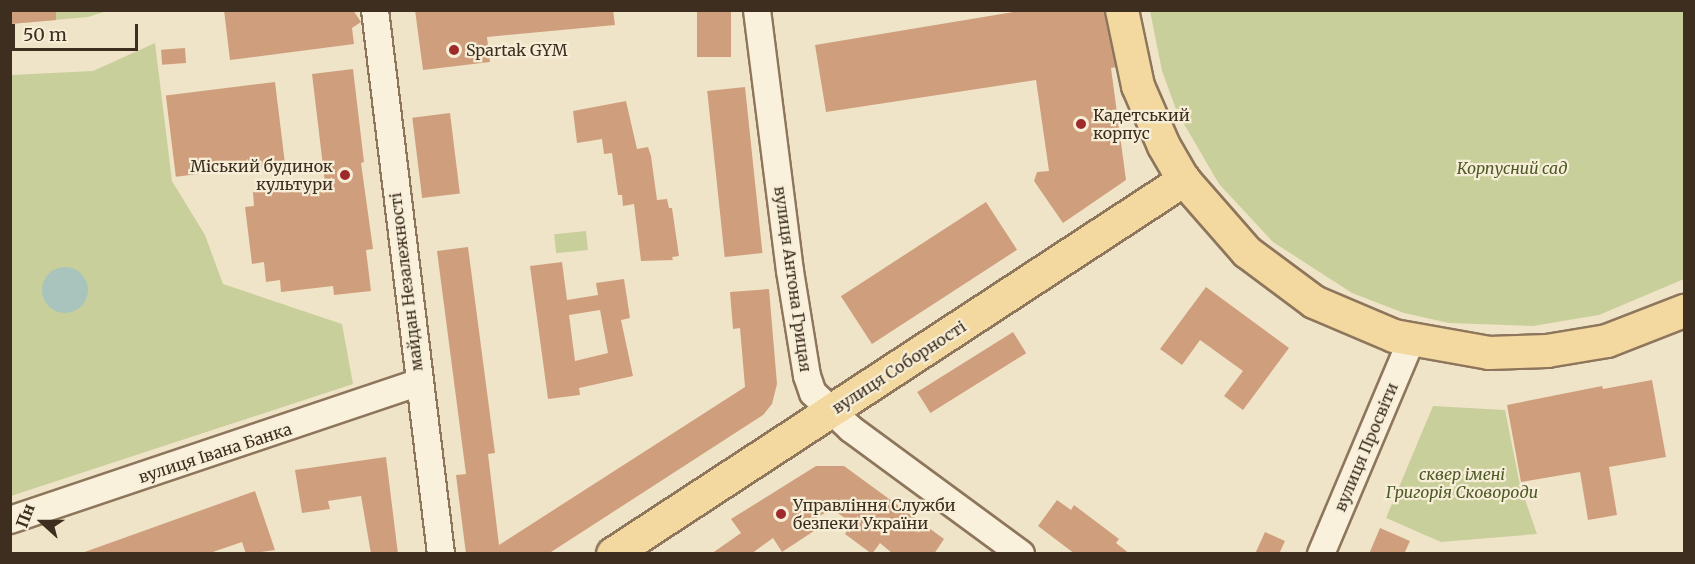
<!DOCTYPE html>
<meta charset="utf-8">
<style>
body{margin:0}
#map{position:relative;width:1695px;height:564px;overflow:hidden;background:#f0e4c8;font-family:Merriweather,serif}
div>[style]{position:absolute}
.green>*{inset:0;background:#c9cf9b;transform-origin:0 0}
.water>*{inset:0;background:#a9c4bc}
.round{border-radius:50%}
.building>*{inset:0;background:#cf9f7d;transform-origin:0 0}
.roads{filter:drop-shadow(2px 0 #8d765c) drop-shadow(-2px 0 #8d765c) drop-shadow(0 2px #8d765c) drop-shadow(0 -2px #8d765c)}
.minor>*{height:26px;margin:-13px;padding:0 13px;transform-origin:13px;border-radius:13px;background:#faf1dc}
.major>*{height:32px;margin:-16px;padding:0 16px;transform-origin:16px;border-radius:16px;background:#f3d9a0}
.dots>*{width:16px;height:16px;translate:-50% -50%;box-sizing:border-box;border:3px solid #f7eed8;border-radius:50%}
span{translate:-50% -50%;white-space:nowrap;text-align:center;line-height:1.15;-webkit-text-stroke:4.5px #f7eed8;paint-order:stroke}
.poi-label{font-size:16px;color:#3d2e20}
.left{translate:0 -50%;text-align:left}
.right{translate:-100% -50%;text-align:right}
.park-label{font-size:16px;color:#4d5a26;font-style:italic}
.street-label{font-size:16px;color:#3d2e20}
.frame{position:absolute;inset:0;border:12px solid #3d2e20;pointer-events:none}
.north{position:absolute;left:12px;top:492px;width:60px;height:60px;-webkit-text-stroke:4px #f7eed8;paint-order:stroke;rotate:291deg;font-size:16px;font-weight:700;line-height:24px;text-align:center;color:#3d2e20}
.north::after{content:'';display:block;margin:auto;width:21px;height:27px;background:#3d2e20;clip-path:polygon(50% 0,100% 100%,50% 72%,0 100%)}
.scale{position:absolute;left:12px;top:24px;width:126px;height:27px;box-sizing:border-box;border:3px solid #3d2e20;border-top:0;padding-left:8px;font-size:18px;line-height:21px;white-space:nowrap;color:#3d2e20;-webkit-text-stroke:4px #f7eed8;paint-order:stroke}
</style>
<div id="map">
<div class="green">
<div style="clip-path:polygon(11px 11px,107px 11px,88px 17px,11px 24px)"></div>
<div style="clip-path:polygon(1150px 11px,1684px 11px,1684px 279px,1599px 315px,1533px 326px,1449px 323px,1404px 313px,1352px 293px,1273px 242px,1219px 184px,1177px 112px,1162px 71px)"></div>
<div style="clip-path:polygon(155px 43px,172px 181px,205px 235px,223px 284px,342px 324px,353px 384px,11px 496px,11px 75px,93px 71px)"></div>
<div style="left:586px;top:231px;width:19px;height:32px;rotate:84deg"></div>
<div style="clip-path:polygon(1433px 406px,1505px 410px,1520px 485px,1537px 534px,1441px 542px,1386px 518px)"></div>
</div>
<div class="water">
<div class="round" style="left:42px;top:267px;width:46px;height:46px"></div>
</div>
<div class="building">
<div style="clip-path:polygon(10px 10px,56px 10px,56px 20px,10px 24px)"></div>
<div style="clip-path:polygon(224px 10px,353px 10px,361px 22px,352px 28px,354px 44px,230px 60px)"></div>
<div style="clip-path:polygon(415px 10px,613px 10px,615px 25px,487px 37px,490px 62px,423px 70px)"></div>
<div style="left:697px;top:10px;width:34px;height:47px"></div>
<div style="clip-path:polygon(1026px 10px,1104px 10px,1116px 67px,1111px 68px,1126px 180px,1063px 223px,1034px 181px,1037px 172px,1049px 171px,1036px 80px,826px 112px,815px 45px)"></div>
<div style="left:185px;top:48px;width:15px;height:24px;rotate:86deg"></div>
<div style="clip-path:polygon(353px 69px,364px 162px,361px 163px,373px 249px,366px 250px,371px 291px,334px 295px,333px 286px,281px 292px,280px 280px,266px 282px,264px 262px,252px 264px,245px 207px,254px 206px,253px 192px,325px 183px,312px 74px)"></div>
<div style="left:275px;top:82px;width:82px;height:110px;rotate:83deg"></div>
<div style="left:745px;top:87px;width:167px;height:38px;rotate:84deg"></div>
<div style="clip-path:polygon(626px 101px,637px 149px,648px 147px,651px 156px,657px 200px,667px 199px,669px 208px,672px 208px,679px 256px,672px 257px,673px 260px,641px 261px,634px 204px,623px 206px,622px 195px,618px 195px,612px 153px,604px 154px,602px 139px,577px 143px,573px 111px)"></div>
<div style="left:450px;top:113px;width:81px;height:38px;rotate:83deg"></div>
<div style="left:986px;top:202px;width:57px;height:173px;rotate:57deg"></div>
<div style="clip-path:polygon(468px 247px,495px 453px,488px 454px,499px 545px,745px 387px,740px 328px,733px 329px,730px 292px,769px 289px,777px 384px,772px 404px,763px 415px,548px 554px,466px 554px,456px 475px,466px 474px,437px 251px)"></div>
<div style="clip-path:polygon(evenodd,562px 262px,567px 300px,598px 295px,596px 283px,624px 279px,630px 318px,621px 320px,633px 376px,579px 388px,580px 395px,548px 399px,530px 266px,562px 262px,600px 310px,608px 353px,575px 361px,569px 315px,600px 310px)"></div>
<div style="clip-path:polygon(1206px 287px,1289px 348px,1243px 410px,1224px 396px,1243px 371px,1200px 340px,1182px 365px,1160px 349px)"></div>
<div style="left:1013px;top:332px;width:25px;height:113px;rotate:58deg"></div>
<div style="clip-path:polygon(1652px 380px,1666px 457px,1609px 467px,1617px 515px,1588px 520px,1580px 472px,1521px 482px,1507px 405px,1602px 386px,1603px 389px)"></div>
<div style="clip-path:polygon(386px 457px,398px 554px,371px 554px,361px 496px,328px 501px,330px 509px,302px 513px,295px 470px)"></div>
<div style="clip-path:polygon(816px 466px,844px 466px,944px 539px,934px 554px,893px 554px,880px 543px,872px 554px,845px 534px,852px 523px,832px 509px,809px 522px,814px 531px,782px 552px,773px 538px,751px 554px,711px 554px,741px 533px,731px 519px)"></div>
<div style="clip-path:polygon(255px 491px,275px 550px,246px 554px,242px 542px,207px 554px,79px 554px)"></div>
<div style="clip-path:polygon(1057px 500px,1071px 510px,1074px 505px,1119px 539px,1116px 543px,1130px 554px,1075px 554px,1038px 526px)"></div>
<div style="clip-path:polygon(1380px 528px,1410px 541px,1404px 554px,1369px 554px)"></div>
<div style="clip-path:polygon(1265px 532px,1285px 541px,1279px 554px,1255px 554px)"></div>
</div>
<div class="roads">
<div class="minor">
<div style="left:375px;top:10px;width:548px;rotate:83.08deg"></div>
<div style="left:757px;top:10px;width:263px;rotate:82.8deg"></div>
<div style="left:790px;top:271px;width:106px;rotate:80.8deg"></div>
<div style="left:807px;top:376px;width:18px;rotate:71deg"></div>
<div style="left:813px;top:393px;width:52px;rotate:43.5deg"></div>
<div style="left:851px;top:429px;width:211px;rotate:36.3deg"></div>
<div style="left:10px;top:520px;width:430px;rotate:-18.6deg"></div>
<div style="left:1321px;top:554px;width:231px;rotate:-67.1deg"></div>
</div>
<div class="major">
<div style="left:1122px;top:10px;width:78px;rotate:78.1deg"></div>
<div style="left:1138px;top:86px;width:65px;rotate:66.6deg"></div>
<div style="left:1164px;top:146px;width:39px;rotate:60deg"></div>
<div style="left:1184px;top:180px;width:96px;rotate:48.8deg"></div>
<div style="left:1247px;top:252px;width:84px;rotate:36.7deg"></div>
<div style="left:1314px;top:302px;width:87px;rotate:23deg"></div>
<div style="left:1394px;top:336px;width:97px;rotate:10.1deg"></div>
<div style="left:1489px;top:353px;width:58px;rotate:-2deg"></div>
<div style="left:1547px;top:351px;width:61px;rotate:-9.5deg"></div>
<div style="left:1607px;top:341px;width:83px;rotate:-21.3deg"></div>
<div style="left:613px;top:554px;width:683px;rotate:-33.22deg"></div>
</div>
</div>
<div class="dots">
<div style="left:454px;top:50px;background:#9e2a2b"></div>
<div style="left:1081px;top:124px;background:#9e2a2b"></div>
<div style="left:345px;top:175px;background:#9e2a2b"></div>
<div style="left:781px;top:514px;background:#9e2a2b"></div>
</div>
<div class="poi-label">
<span class="left" style="left:466px;top:50px">Spartak GYM</span>
<span class="left" style="left:1093px;top:124px">Кадетський<br>корпус</span>
<span class="right" style="left:333px;top:175px">Міський будинок<br>культури</span>
<span class="left" style="left:793px;top:514px">Управління Служби<br>безпеки України</span>
</div>
<div class="park-label">
<span style="left:1512px;top:168px">Корпусний сад</span>
<span style="left:1462px;top:483px">сквер імені<br>Григорія Сковороди</span>
</div>
<div class="street-label">
<span style="left:793px;top:279px;rotate:82deg">вулиця Антона Грицая</span>
<span style="left:406px;top:282px;rotate:-97deg">майдан Незалежності</span>
<span style="left:899px;top:367px;rotate:-33deg">вулиця Соборності</span>
<span style="left:1366px;top:447px;rotate:-67deg">вулиця Просвіти</span>
<span style="left:215px;top:453px;rotate:-18deg">вулиця Івана Банка</span>
</div>
<div class="frame"></div>
<div class="north">Пн</div>
<div class="scale">50 m</div>
</div>
